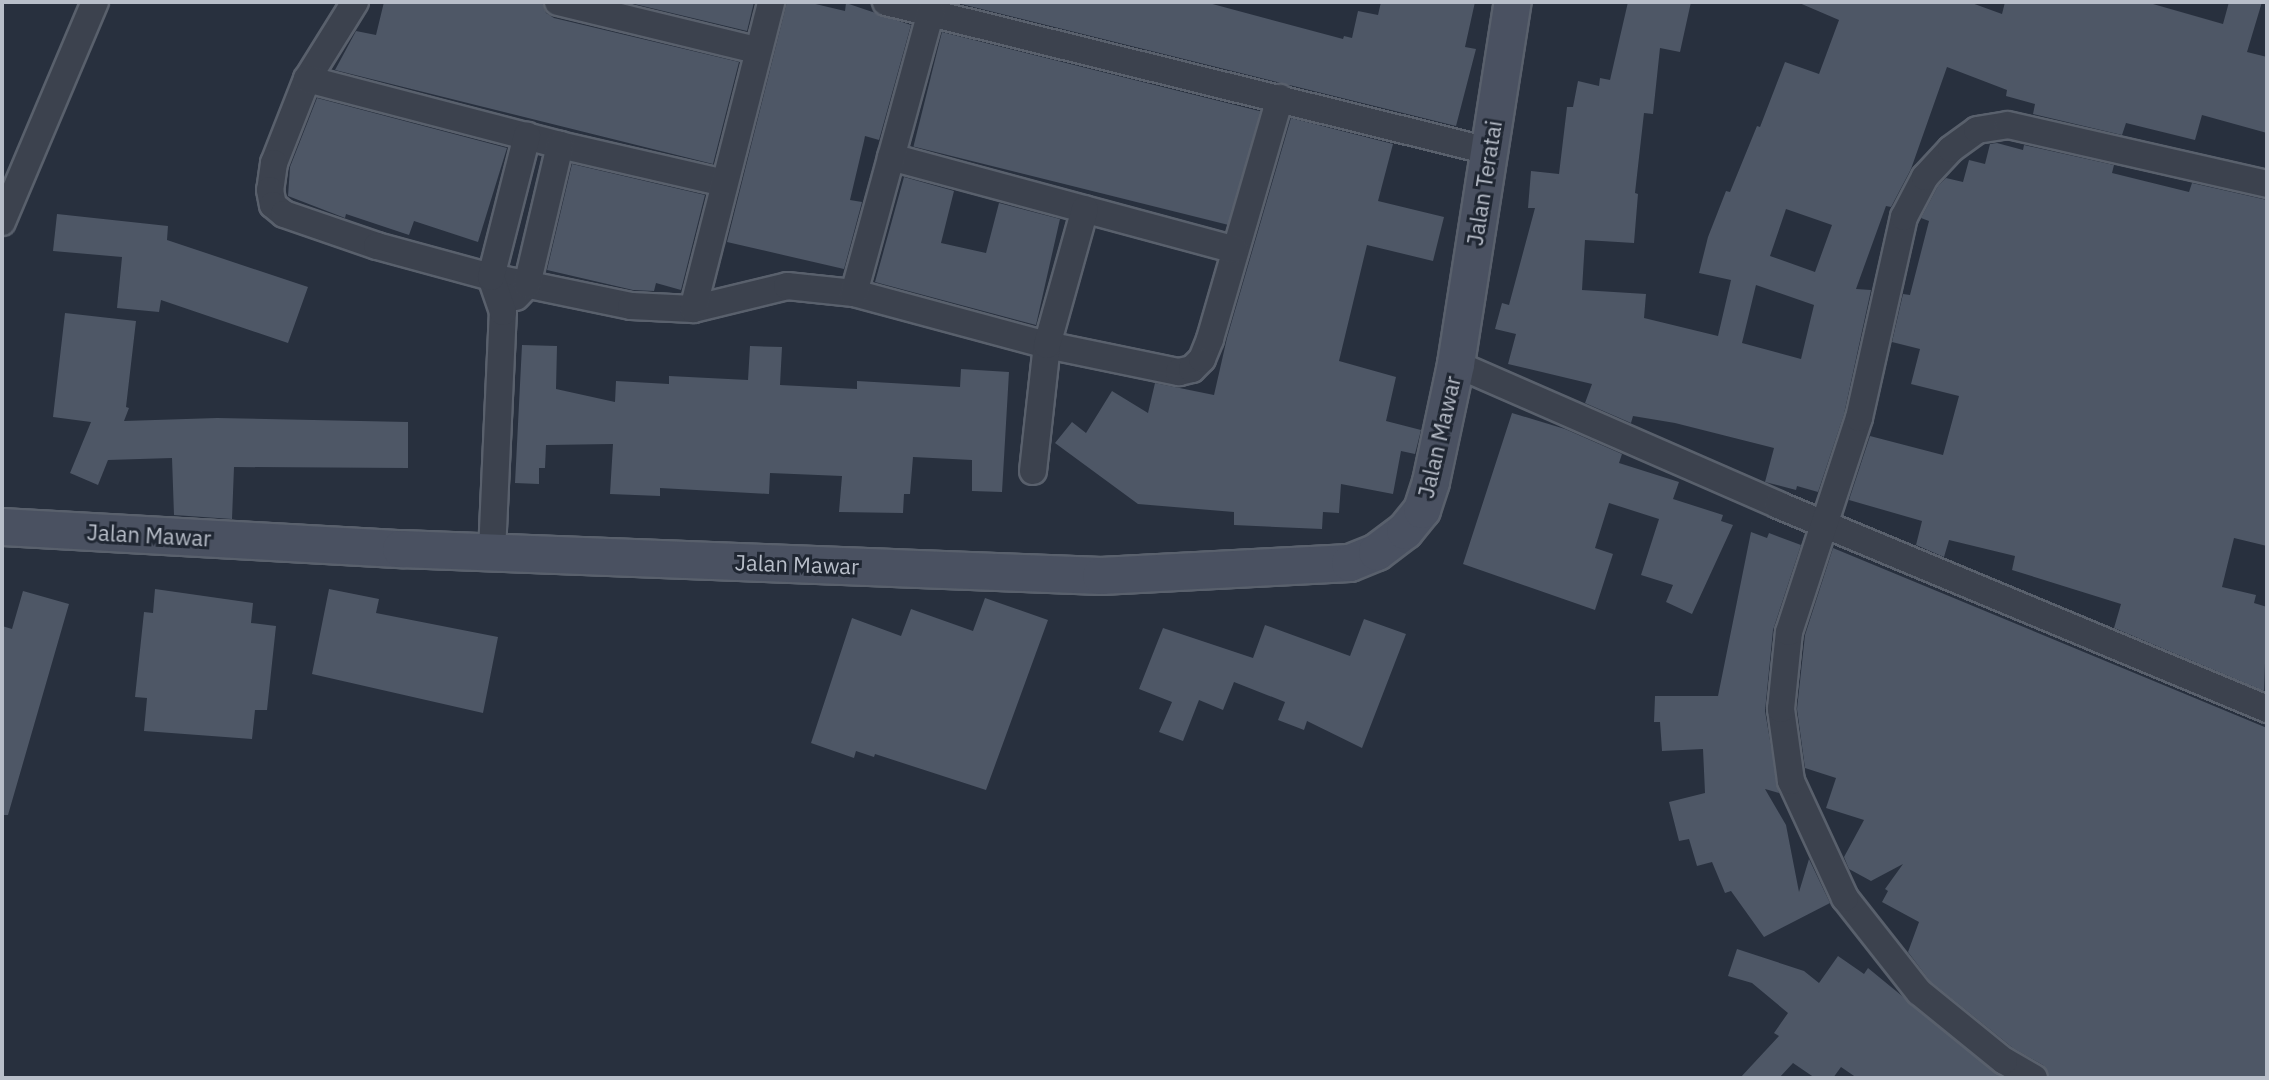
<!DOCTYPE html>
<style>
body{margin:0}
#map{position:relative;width:2269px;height:1080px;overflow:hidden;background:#28303e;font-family:"IBM Plex Sans",sans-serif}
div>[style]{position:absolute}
.building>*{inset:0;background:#4e5766;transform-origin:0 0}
.roads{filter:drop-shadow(2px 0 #59606c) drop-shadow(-2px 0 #59606c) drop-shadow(0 2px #59606c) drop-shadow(0 -2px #59606c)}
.street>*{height:26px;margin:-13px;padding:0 13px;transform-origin:13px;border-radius:13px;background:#3c424e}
.secondary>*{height:36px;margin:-18px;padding:0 18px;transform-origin:18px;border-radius:18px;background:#4a5161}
span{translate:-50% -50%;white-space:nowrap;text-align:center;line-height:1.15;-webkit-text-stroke:6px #202733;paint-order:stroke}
.street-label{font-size:22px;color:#b8bec9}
.frame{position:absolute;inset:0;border:4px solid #b8bec9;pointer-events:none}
</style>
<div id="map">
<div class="building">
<div style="clip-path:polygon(384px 2px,542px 2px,546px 13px,554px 18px,739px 62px,713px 164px,335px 70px,356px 31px,376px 35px)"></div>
<div style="clip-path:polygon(626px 2px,754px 2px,747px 31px)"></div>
<div style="clip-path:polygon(787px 2px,807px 2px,845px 11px,846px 3px,911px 25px,879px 140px,865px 136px,864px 141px,850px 200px,862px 202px,844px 269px,727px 242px)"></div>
<div style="clip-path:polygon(953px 2px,1205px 2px,1343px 39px,1344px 36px,1352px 38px,1358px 11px,1378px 15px,1381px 2px,1475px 2px,1465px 47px,1476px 49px,1456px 126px)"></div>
<div style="clip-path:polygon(evenodd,1628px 2px,1691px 2px,1680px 52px,1660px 48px,1653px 114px,1644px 113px,1635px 193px,1638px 194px,1634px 243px,1585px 240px,1582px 290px,1646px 294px,1644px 318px,1718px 336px,1731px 280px,1699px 273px,1708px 237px,1726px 191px,1730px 192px,1757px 126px,1760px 127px,1785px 62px,1819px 74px,1839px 20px,1797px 2px,1969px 2px,2002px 14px,2005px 2px,2146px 2px,2223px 24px,2229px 2px,2262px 2px,2247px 52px,2267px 57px,2267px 133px,2202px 115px,2195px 140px,2126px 123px,2122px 135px,2033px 114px,2035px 104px,2006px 96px,2007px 90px,1947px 67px,1911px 169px,1891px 207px,1886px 206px,1856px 289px,1871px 290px,1844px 414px,1818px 492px,1797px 486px,1796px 490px,1765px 482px,1774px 448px,1675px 423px,1633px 416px,1631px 423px,1585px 403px,1592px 384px,1508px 364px,1516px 334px,1495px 329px,1502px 303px,1509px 305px,1535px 208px,1528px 208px,1531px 171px,1559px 174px,1567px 107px,1573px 107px,1578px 81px,1599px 86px,1600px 78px,1610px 80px,1628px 2px,1786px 209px,1832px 225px,1815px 272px,1770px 256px,1786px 209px,1628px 2px,1756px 285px,1814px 305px,1801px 359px,1742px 343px,1756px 285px)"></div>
<div style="left:942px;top:32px;width:328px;height:118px;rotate:14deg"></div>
<div style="clip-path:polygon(317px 98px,507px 148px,478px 242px,414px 221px,409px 235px,346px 214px,345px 218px,288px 196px,290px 167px)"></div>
<div style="clip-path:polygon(1291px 118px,1393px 144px,1378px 201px,1444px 217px,1433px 261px,1367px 245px,1339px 361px,1396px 377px,1386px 421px,1421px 430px,1415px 454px,1401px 451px,1393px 494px,1341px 484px,1339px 513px,1323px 512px,1322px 529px,1234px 525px,1234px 512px,1138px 504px,1055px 443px,1072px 422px,1086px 433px,1112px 391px,1148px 413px,1155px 383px,1214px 395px,1227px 338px)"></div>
<div style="clip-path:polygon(1997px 143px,2023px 150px,2024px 145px,2114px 165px,2112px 173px,2189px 192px,2192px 183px,2267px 200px,2267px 546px,2234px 538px,2222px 587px,2256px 595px,2254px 603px,2267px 607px,2264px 691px,2114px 628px,2121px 604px,2012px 570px,2015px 556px,1949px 540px,1944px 557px,1916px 545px,1922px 521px,1849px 500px,1870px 436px,1943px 455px,1959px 396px,1911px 384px,1920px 349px,1892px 342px,1903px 294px,1910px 295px,1929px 221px,1921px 218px,1938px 186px,1946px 178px,1963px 182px,1969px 160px,1985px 164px,1990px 144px)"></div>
<div style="clip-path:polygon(572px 164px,705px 195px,681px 290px,656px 283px,654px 291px,633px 290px,547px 270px)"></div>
<div style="clip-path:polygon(904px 177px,954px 191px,941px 243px,986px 253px,999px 203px,1060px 219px,1036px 325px,875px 282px)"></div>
<div style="clip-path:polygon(57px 214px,168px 226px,167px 240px,308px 287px,288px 343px,161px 300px,159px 312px,117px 308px,122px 257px,53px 251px)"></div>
<div style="clip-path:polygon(65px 313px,136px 321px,126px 407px,129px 408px,124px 421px,217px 418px,408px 422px,408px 468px,234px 467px,232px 519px,174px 515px,172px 458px,108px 460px,98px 485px,70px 473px,91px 422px,53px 417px)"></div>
<div style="clip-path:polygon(522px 345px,557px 346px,556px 389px,615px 402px,616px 381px,669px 384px,669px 376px,748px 380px,750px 346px,782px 347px,780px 385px,857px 389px,857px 381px,960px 387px,961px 369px,1009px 372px,1002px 492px,972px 491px,972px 460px,913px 457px,910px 494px,904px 494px,903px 513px,839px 512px,842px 476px,770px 473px,769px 494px,660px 488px,660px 496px,610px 494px,613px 444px,546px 445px,545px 468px,539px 468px,539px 484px,515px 483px)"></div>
<div style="clip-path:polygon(1512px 413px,1565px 429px,1622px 454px,1619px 463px,1679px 482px,1673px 499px,1723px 515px,1721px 521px,1733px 525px,1692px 614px,1666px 602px,1673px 585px,1641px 575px,1659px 519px,1609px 503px,1595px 548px,1613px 554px,1595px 610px,1463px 564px)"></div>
<div style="clip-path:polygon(1751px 532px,1767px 538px,1769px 533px,1801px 545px,1773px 630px,1765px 711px,1779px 793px,1765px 789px,1786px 825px,1799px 892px,1809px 859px,1830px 903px,1764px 937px,1731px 891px,1725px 893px,1712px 862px,1697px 866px,1689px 839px,1679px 841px,1669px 802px,1705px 793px,1703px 749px,1662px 751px,1660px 722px,1654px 722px,1655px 696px,1718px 696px)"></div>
<div style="clip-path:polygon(1833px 548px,2267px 728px,2267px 1078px,2050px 1078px,2043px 1065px,2013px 1048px,1930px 981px,1908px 952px,1919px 922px,1882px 902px,1888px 891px,1885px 889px,1903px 864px,1871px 881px,1849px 869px,1844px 857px,1864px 820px,1826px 808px,1836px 778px,1805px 768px,1797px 709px,1805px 635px)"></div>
<div style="clip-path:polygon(155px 589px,253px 603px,251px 623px,276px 626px,267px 710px,255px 710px,252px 739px,144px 731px,147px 698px,135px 697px,144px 612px,153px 613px)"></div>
<div style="clip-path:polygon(329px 589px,379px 599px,376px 613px,498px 637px,483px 713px,312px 674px)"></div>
<div style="clip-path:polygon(23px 591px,69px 604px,8px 815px,2px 815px,2px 626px,12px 629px)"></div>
<div style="clip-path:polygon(985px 598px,1048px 620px,986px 790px,875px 754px,874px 757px,856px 751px,854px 758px,811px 743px,852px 618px,901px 636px,911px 609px,973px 631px)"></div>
<div style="clip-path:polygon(1364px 619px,1406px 634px,1362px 748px,1307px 721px,1304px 730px,1278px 720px,1285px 702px,1234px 682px,1223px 710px,1199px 700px,1183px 741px,1159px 732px,1172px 702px,1139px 689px,1163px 628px,1253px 658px,1265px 625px,1350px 656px)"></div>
<div style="clip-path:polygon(1737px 949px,1804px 971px,1819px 983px,1838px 956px,1864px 974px,1868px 968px,2002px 1078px,1857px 1078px,1841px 1067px,1833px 1078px,1815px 1078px,1793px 1063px,1779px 1078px,1740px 1078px,1779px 1036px,1774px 1033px,1788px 1013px,1752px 983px,1728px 976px)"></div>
</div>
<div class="roads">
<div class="street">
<div style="left:355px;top:2px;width:91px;rotate:121.9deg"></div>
<div style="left:307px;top:79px;width:90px;rotate:111.4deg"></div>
<div style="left:274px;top:163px;width:27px;rotate:98deg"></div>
<div style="left:270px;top:190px;width:15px;rotate:79deg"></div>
<div style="left:273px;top:205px;width:14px;rotate:39deg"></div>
<div style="left:284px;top:214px;width:98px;rotate:19deg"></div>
<div style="left:377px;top:246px;width:118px;rotate:15.2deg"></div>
<div style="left:491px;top:277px;width:143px;rotate:11.7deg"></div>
<div style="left:631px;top:306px;width:62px;rotate:2.8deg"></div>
<div style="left:693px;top:309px;width:97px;rotate:-13.7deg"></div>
<div style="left:787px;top:286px;width:67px;rotate:6deg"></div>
<div style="left:854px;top:293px;width:200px;rotate:15.1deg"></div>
<div style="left:1047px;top:345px;width:135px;rotate:11.6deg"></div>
<div style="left:1179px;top:372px;width:13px;rotate:-13deg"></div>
<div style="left:1192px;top:369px;width:14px;rotate:-45deg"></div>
<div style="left:1202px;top:359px;width:22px;rotate:-68deg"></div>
<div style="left:1210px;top:339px;width:251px;rotate:-73.8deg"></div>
<div style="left:558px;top:2px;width:205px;rotate:13.6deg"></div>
<div style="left:886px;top:2px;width:621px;rotate:13.88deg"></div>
<div style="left:307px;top:79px;width:261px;rotate:14.6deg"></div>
<div style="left:560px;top:145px;width:168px;rotate:13deg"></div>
<div style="left:891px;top:157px;width:356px;rotate:15.1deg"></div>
<div style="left:2px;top:222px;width:239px;rotate:-67.1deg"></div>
<div style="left:854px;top:293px;width:292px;rotate:-74.7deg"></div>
<div style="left:516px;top:297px;width:16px;rotate:-47deg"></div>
<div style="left:527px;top:285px;width:144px;rotate:-76.7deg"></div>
<div style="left:693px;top:309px;width:317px;rotate:-75.7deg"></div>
<div style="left:1456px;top:364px;width:352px;rotate:23.6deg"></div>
<div style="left:1778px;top:505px;width:530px;rotate:22.64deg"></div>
<div style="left:1033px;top:471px;width:127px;rotate:-83.7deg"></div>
<div style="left:1047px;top:345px;width:141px;rotate:-74.4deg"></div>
<div style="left:492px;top:552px;width:240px;rotate:-87.4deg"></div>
<div style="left:503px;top:312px;width:37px;rotate:-109deg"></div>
<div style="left:491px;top:277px;width:146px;rotate:-75.7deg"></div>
<div style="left:2034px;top:1078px;width:34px;rotate:-150deg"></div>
<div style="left:2004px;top:1061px;width:109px;rotate:-140.9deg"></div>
<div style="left:1919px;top:992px;width:120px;rotate:-128.2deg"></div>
<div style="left:1845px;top:898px;width:129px;rotate:-114.8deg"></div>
<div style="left:1791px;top:781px;width:73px;rotate:-97.9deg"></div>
<div style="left:1781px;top:709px;width:77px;rotate:-84.1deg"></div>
<div style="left:1789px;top:632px;width:225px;rotate:-71.9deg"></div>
<div style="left:1859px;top:418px;width:206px;rotate:-77.4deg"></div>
<div style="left:1904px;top:217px;width:45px;rotate:-62.3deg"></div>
<div style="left:1925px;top:177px;width:38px;rotate:-47deg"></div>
<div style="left:1951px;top:149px;width:32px;rotate:-36deg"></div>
<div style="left:1977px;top:130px;width:31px;rotate:-9deg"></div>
<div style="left:2008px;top:125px;width:266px;rotate:12.8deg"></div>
</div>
<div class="secondary">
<div style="left:2px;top:527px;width:400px;rotate:3.2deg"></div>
<div style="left:401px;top:549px;width:701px;rotate:2.21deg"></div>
<div style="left:1101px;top:576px;width:249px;rotate:-3deg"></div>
<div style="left:1350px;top:563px;width:29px;rotate:-22deg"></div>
<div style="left:1377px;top:552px;width:35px;rotate:-37deg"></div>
<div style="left:1405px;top:531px;width:27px;rotate:-51deg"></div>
<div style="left:1422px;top:510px;width:29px;rotate:-72deg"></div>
<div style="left:1431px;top:482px;width:121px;rotate:-78deg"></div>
<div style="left:1456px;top:364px;width:366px;rotate:-81.1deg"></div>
</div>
</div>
<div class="street-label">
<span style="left:1484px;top:183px;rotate:-81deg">Jalan Teratai</span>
<span style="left:1439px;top:437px;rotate:-77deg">Jalan Mawar</span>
<span style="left:149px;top:535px;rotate:3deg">Jalan Mawar</span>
<span style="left:797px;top:564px;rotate:2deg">Jalan Mawar</span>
</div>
<div class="frame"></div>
</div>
